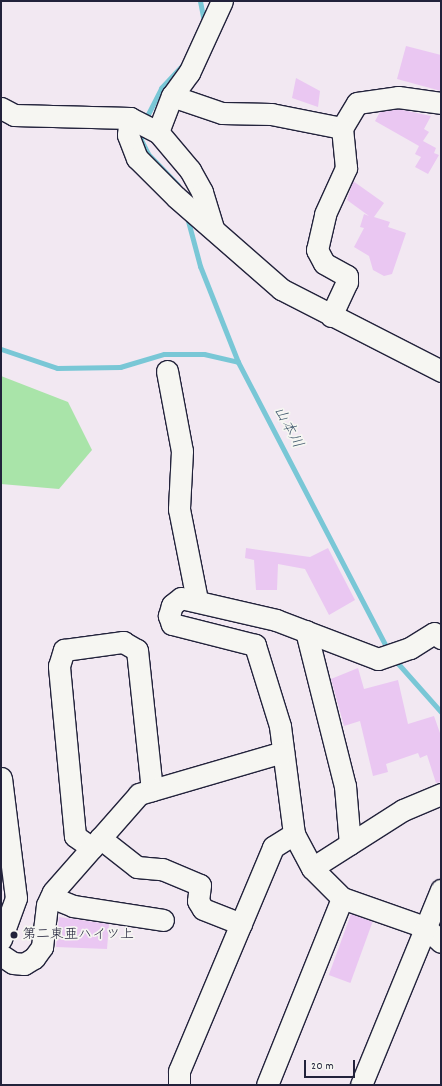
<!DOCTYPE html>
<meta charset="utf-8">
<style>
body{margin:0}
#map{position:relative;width:442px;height:1086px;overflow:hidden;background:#f2e8f2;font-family:Dekko,"Klee One",sans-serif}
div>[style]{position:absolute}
.green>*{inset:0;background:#a9e4a9}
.stream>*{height:5px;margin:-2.5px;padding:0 2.5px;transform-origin:2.5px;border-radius:2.5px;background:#79c7d6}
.building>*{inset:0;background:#eac7f2;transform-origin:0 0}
.roads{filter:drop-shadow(1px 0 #22223b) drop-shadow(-1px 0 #22223b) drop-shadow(0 1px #22223b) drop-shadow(0 -1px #22223b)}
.minor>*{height:21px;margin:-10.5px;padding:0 10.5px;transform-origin:10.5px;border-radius:10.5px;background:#f6f6f2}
.dots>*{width:11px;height:11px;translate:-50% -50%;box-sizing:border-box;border:2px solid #f6f6f2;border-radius:50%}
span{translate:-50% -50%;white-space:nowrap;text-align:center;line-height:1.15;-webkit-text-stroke:3.5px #f6f6f2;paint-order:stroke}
.poi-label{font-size:14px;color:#22223b}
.left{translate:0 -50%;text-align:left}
.water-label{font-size:15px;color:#3c546a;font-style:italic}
.frame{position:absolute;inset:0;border:2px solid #22223b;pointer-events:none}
.scale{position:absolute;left:304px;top:1060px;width:51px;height:18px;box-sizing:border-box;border:2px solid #22223b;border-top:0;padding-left:5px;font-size:12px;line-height:14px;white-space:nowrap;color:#22223b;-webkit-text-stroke:3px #f6f6f2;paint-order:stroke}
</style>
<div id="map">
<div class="green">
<div style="clip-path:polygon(1px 376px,68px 402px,92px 450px,59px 489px,1px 484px)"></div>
</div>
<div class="stream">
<div style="left:200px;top:1px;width:21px;rotate:79deg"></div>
<div style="left:145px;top:120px;width:36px;rotate:-63deg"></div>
<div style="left:161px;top:88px;width:33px;rotate:-47deg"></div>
<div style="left:142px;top:129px;width:11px;rotate:95deg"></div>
<div style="left:141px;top:140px;width:16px;rotate:63deg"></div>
<div style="left:148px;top:154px;width:43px;rotate:45.9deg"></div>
<div style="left:187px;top:217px;width:51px;rotate:75.1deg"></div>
<div style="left:200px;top:266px;width:103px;rotate:68.4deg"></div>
<div style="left:1px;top:349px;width:59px;rotate:18.7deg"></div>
<div style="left:57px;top:368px;width:63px;rotate:-0.9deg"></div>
<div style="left:120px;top:367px;width:46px;rotate:-16.5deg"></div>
<div style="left:164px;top:354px;width:40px"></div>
<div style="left:204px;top:354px;width:35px;rotate:13deg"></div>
<div style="left:238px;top:362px;width:325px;rotate:62.5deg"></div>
<div style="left:394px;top:659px;width:71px;rotate:48.4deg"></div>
</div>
<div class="building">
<div style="clip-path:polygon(406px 46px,441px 55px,441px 91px,397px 79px)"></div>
<div style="clip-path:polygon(296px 78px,320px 91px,318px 107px,292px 98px)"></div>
<div style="clip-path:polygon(398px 109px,431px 116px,424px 129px,429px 132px,423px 141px,436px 148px,434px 153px,439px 155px,428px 174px,415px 167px,421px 157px,415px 154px,419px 146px,375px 121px,380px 112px)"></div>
<div style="clip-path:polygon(353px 181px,384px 203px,374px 217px,390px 222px,388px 227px,406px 233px,392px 274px,384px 276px,373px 270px,369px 256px,354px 247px,364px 228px,360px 227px,364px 214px,369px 216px,347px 200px)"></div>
<div style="clip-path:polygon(246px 548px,310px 557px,328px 548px,355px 600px,329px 615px,305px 569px,278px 564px,277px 590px,256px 590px,254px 560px,245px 558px)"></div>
<div style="clip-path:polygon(358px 668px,364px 689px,398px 680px,408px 724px,434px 716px,441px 736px,441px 782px,436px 783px,427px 755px,420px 758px,418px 753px,386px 764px,388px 772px,373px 776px,360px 721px,344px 726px,331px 679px)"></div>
<div style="left:351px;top:914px;width:23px;height:65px;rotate:20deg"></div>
<div style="clip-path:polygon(59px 917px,109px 924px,107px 949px,56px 947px)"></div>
</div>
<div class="roads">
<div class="minor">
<div style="left:172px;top:96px;width:53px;rotate:18.8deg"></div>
<div style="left:222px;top:113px;width:49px;rotate:1.2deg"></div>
<div style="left:271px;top:114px;width:72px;rotate:11.2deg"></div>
<div style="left:342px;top:128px;width:29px;rotate:-59deg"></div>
<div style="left:357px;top:103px;width:41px;rotate:-8.3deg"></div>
<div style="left:398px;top:97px;width:43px;rotate:7.9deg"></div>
<div style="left:1px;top:108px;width:15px;rotate:28deg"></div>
<div style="left:14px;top:115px;width:116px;rotate:1.5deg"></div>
<div style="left:130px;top:118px;width:31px;rotate:27deg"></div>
<div style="left:158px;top:132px;width:50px;rotate:49.9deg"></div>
<div style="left:190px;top:170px;width:25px;rotate:61deg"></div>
<div style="left:202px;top:192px;width:39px;rotate:73deg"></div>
<div style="left:130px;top:118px;width:17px;rotate:97deg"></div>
<div style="left:128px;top:135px;width:25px;rotate:69deg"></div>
<div style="left:137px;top:158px;width:55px;rotate:45deg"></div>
<div style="left:176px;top:197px;width:140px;rotate:41.2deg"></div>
<div style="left:281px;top:289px;width:180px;rotate:27.1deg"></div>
<div style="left:158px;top:132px;width:39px;rotate:-69deg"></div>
<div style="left:172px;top:96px;width:29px;rotate:-54deg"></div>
<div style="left:189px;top:73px;width:79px;rotate:-65.4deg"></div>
<div style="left:331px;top:316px;width:38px;rotate:-65deg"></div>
<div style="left:347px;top:282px;width:6px;rotate:-90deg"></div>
<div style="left:347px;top:276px;width:26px;rotate:-151deg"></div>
<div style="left:324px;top:263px;width:15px;rotate:-118deg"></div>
<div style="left:317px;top:250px;width:37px;rotate:-77deg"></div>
<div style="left:325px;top:214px;width:51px;rotate:-65.5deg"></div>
<div style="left:346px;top:168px;width:40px;rotate:-95.7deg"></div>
<div style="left:167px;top:371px;width:81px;rotate:79.4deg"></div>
<div style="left:182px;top:451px;width:58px;rotate:93deg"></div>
<div style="left:179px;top:509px;width:93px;rotate:78.8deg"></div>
<div style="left:306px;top:631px;width:160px;rotate:75.9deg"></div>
<div style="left:345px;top:786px;width:58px;rotate:85.1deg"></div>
<div style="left:1px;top:778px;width:121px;rotate:82.9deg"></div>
<div style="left:16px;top:898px;width:44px;rotate:110.1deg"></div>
<div style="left:100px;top:838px;width:47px;rotate:38.1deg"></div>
<div style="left:137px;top:867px;width:25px;rotate:5deg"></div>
<div style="left:162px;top:869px;width:41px;rotate:22.8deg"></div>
<div style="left:200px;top:885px;width:16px;rotate:97deg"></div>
<div style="left:198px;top:901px;width:9px;rotate:58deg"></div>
<div style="left:203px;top:909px;width:41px;rotate:21.5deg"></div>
<div style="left:92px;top:848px;width:21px;rotate:-145deg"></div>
<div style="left:75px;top:836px;width:171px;rotate:-95.4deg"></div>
<div style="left:59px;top:666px;width:17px;rotate:-73deg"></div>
<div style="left:64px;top:650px;width:60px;rotate:-7.7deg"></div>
<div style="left:123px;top:642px;width:16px;rotate:30deg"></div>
<div style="left:137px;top:650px;width:141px;rotate:83.9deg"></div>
<div style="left:312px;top:868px;width:38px;rotate:-118deg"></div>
<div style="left:294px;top:834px;width:109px;rotate:-97.4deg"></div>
<div style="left:280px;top:726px;width:85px;rotate:-107.2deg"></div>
<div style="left:255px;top:645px;width:86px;rotate:-165.8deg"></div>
<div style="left:172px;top:624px;width:9px;rotate:-111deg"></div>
<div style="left:169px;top:616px;width:11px;rotate:-75deg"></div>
<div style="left:172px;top:605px;width:11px;rotate:-38deg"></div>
<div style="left:181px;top:598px;width:98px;rotate:13deg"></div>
<div style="left:276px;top:620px;width:109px;rotate:20.9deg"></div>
<div style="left:378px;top:659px;width:34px;rotate:-19deg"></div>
<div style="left:410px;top:648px;width:28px;rotate:-32deg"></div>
<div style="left:434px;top:633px;width:9px;rotate:36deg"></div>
<div style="left:51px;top:897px;width:24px;rotate:22deg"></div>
<div style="left:73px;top:906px;width:91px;rotate:8.8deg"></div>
<div style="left:342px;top:898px;width:88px;rotate:19.3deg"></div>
<div style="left:425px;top:927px;width:22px;rotate:43deg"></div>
<div style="left:1px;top:955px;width:14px;rotate:34deg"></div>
<div style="left:13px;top:963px;width:11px;rotate:5deg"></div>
<div style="left:24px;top:964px;width:12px;rotate:-31deg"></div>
<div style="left:34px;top:958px;width:14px;rotate:-54deg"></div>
<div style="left:42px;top:947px;width:42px;rotate:-83.2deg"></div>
<div style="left:47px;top:905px;width:14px;rotate:-65deg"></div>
<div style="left:53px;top:892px;width:130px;rotate:-48.7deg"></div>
<div style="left:139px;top:794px;width:150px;rotate:-16.3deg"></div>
<div style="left:179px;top:1085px;width:14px;rotate:-90deg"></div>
<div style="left:179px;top:1071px;width:243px;rotate:-67.2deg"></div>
<div style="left:273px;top:847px;width:25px;rotate:-32deg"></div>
<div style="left:267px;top:1085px;width:201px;rotate:-68.1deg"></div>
<div style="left:342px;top:898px;width:42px;rotate:-135deg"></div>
<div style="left:312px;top:868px;width:108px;rotate:-32.5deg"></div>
<div style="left:403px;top:810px;width:41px;rotate:-22.8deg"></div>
<div style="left:361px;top:1085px;width:211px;rotate:-67.7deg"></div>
</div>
</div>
<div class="dots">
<div style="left:14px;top:935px;background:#22223b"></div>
</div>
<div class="poi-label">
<span class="left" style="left:22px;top:935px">第二東亜ハイツ上</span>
</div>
<div class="water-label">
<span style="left:287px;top:428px;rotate:62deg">山本川</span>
</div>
<div class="frame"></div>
<div class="scale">20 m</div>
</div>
